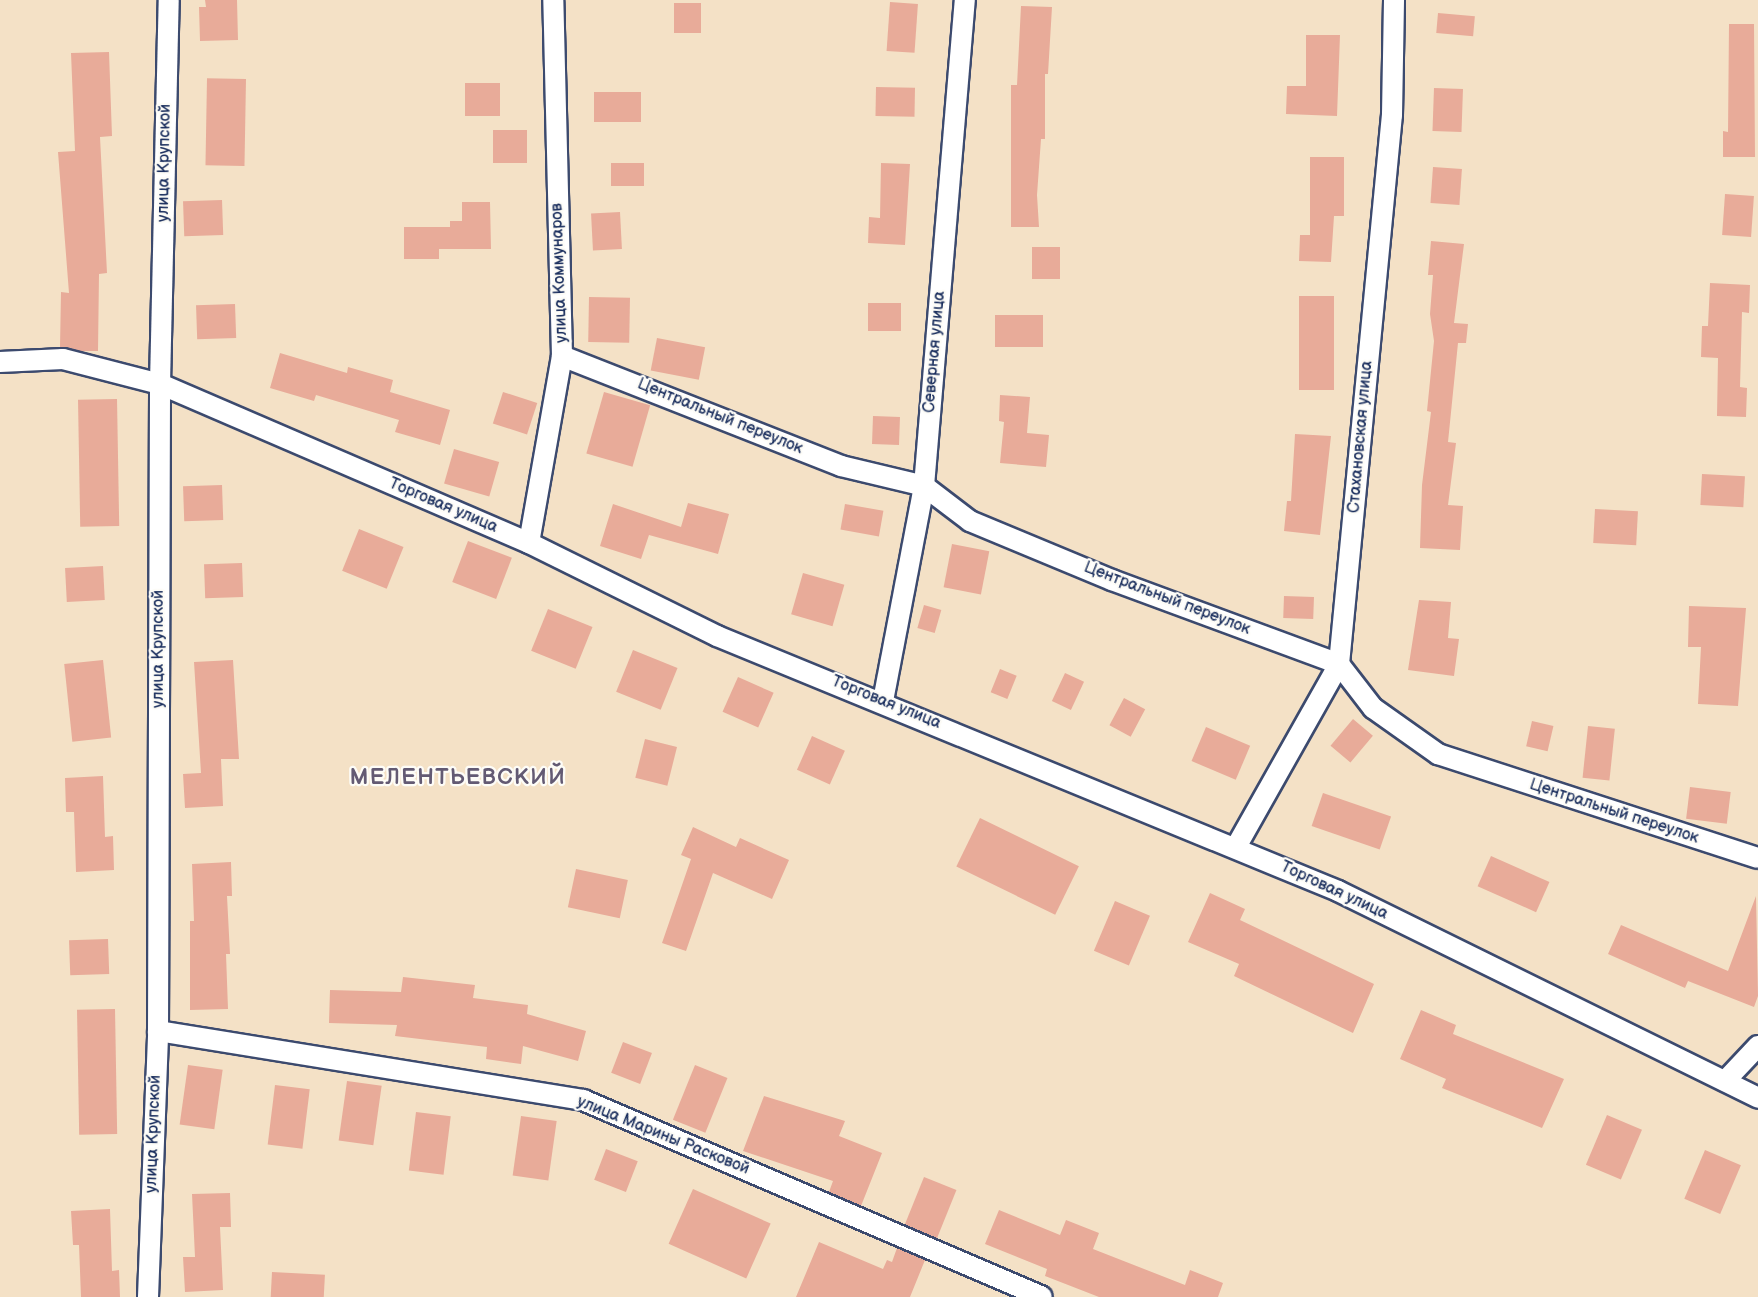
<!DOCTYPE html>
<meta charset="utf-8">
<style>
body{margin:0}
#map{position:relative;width:1758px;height:1297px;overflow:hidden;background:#f4e1c6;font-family:"Balsamiq Sans",sans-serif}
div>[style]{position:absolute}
.building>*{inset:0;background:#e8ab99;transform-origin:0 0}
.roads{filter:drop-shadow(2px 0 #3c4a6e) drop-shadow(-2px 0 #3c4a6e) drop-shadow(0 2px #3c4a6e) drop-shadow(0 -2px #3c4a6e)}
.minor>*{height:20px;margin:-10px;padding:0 10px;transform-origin:10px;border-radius:10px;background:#fff}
span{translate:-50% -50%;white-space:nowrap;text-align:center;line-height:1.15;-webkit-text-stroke:4.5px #fdfcf7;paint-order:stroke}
.street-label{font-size:16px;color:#1b2f5e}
.district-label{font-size:22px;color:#635a73;font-weight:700;letter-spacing:1.5px}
</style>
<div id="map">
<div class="building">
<div style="clip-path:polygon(205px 0,237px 0,238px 40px,200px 41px,199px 7px,206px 7px)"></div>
<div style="left:890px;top:2px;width:28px;height:49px;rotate:4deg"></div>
<div style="left:674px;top:3px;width:27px;height:30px"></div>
<div style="clip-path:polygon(1021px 6px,1052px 7px,1048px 74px,1045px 74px,1045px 139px,1041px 139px,1037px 195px,1039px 227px,1011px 227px,1011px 85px,1017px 85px)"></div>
<div style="left:1438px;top:13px;width:37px;height:20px;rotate:5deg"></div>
<div style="clip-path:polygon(1729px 24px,1754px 24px,1755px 157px,1723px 157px,1723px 131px,1728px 132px)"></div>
<div style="clip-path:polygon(1306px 35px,1340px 35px,1337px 116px,1286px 114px,1287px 86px,1306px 86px)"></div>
<div style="clip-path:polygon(109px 52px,112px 136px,100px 137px,107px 273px,99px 274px,98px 351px,80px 351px,60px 347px,61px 292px,69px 293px,58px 152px,75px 151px,71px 53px)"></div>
<div style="left:246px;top:79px;width:87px;height:39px;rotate:91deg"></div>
<div style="left:465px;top:83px;width:35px;height:33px"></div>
<div style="left:876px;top:87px;width:39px;height:29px;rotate:1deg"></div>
<div style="left:1434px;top:88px;width:29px;height:43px;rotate:2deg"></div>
<div style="left:594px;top:92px;width:47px;height:30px"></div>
<div style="left:493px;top:130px;width:34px;height:33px"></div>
<div style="clip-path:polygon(1310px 157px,1344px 157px,1344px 216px,1334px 216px,1331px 262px,1299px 261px,1300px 235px,1310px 235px)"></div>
<div style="left:644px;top:163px;width:23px;height:33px;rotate:90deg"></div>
<div style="clip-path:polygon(881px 163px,910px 164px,905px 245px,868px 243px,869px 217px,880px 218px)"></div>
<div style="left:1433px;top:167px;width:29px;height:36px;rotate:4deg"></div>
<div style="left:1725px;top:194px;width:29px;height:41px;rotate:4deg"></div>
<div style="left:222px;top:200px;width:35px;height:39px;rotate:88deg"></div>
<div style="clip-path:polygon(462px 202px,490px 202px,491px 249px,439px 249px,439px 259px,404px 259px,404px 227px,450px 227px,450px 221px,462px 221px)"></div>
<div style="left:620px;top:212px;width:37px;height:29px;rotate:87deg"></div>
<div style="clip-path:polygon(1431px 241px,1464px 244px,1454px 323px,1468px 324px,1466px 343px,1458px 343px,1448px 442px,1456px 443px,1448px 505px,1463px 506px,1460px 550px,1420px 548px,1422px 485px,1431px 412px,1427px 411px,1434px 341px,1430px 314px,1433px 275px,1428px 275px)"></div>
<div style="left:1032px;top:247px;width:28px;height:32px"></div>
<div style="clip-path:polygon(1710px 283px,1750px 285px,1749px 313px,1742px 312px,1740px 387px,1747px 388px,1746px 417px,1717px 416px,1718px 358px,1701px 357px,1702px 326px,1708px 326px)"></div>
<div style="left:1299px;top:296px;width:35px;height:94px"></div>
<div style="left:589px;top:297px;width:41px;height:45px;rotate:1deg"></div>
<div style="left:868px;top:303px;width:33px;height:28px"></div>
<div style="left:235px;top:304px;width:34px;height:39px;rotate:88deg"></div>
<div style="left:1043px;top:315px;width:32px;height:48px;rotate:90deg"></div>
<div style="left:657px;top:338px;width:49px;height:33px;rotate:11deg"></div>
<div style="clip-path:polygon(280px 353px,347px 373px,348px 367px,393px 380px,390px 392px,450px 410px,440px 445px,395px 432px,399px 420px,316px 395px,314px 401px,270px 388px)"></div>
<div style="left:503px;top:392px;width:36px;height:33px;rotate:18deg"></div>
<div style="left:604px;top:392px;width:48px;height:64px;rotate:16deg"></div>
<div style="clip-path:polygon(1000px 395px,1030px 397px,1027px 433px,1049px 435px,1046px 467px,1000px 463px,1004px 422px,999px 421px)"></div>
<div style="left:117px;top:399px;width:127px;height:39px;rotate:89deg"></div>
<div style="left:873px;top:416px;width:27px;height:28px;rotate:2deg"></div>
<div style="clip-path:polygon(1295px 434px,1331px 436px,1320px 535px,1284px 531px,1287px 501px,1291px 501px)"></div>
<div style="left:454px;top:449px;width:47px;height:36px;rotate:16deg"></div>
<div style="left:1702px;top:474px;width:43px;height:31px;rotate:3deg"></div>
<div style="left:222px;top:485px;width:35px;height:39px;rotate:88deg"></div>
<div style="clip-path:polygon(688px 503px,729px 514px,718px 554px,649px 535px,641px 559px,600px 546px,613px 504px,681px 527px)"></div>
<div style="left:845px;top:504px;width:39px;height:26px;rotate:10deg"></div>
<div style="left:1595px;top:509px;width:43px;height:34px;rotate:3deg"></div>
<div style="left:359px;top:529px;width:48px;height:45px;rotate:22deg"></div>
<div style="left:468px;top:541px;width:47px;height:44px;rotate:21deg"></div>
<div style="left:952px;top:544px;width:38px;height:44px;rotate:11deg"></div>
<div style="left:242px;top:563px;width:34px;height:38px;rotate:88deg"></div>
<div style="left:103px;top:566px;width:34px;height:38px;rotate:87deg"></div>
<div style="left:803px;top:573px;width:43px;height:43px;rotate:16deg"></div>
<div style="left:1284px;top:596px;width:30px;height:22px;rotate:2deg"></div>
<div style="clip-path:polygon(1419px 600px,1451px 602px,1448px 638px,1459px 639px,1454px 676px,1408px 670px)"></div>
<div style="left:924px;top:605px;width:18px;height:24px;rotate:16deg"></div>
<div style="clip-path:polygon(1689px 606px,1746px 608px,1738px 706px,1698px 704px,1701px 647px,1688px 647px)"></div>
<div style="left:548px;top:609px;width:48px;height:45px;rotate:22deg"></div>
<div style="left:633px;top:650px;width:48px;height:45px;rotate:22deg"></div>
<div style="left:103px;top:660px;width:78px;height:39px;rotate:84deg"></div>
<div style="clip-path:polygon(233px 660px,239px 759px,221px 759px,223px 806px,185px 808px,183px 774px,201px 773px,194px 662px)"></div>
<div style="left:1000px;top:669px;width:18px;height:25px;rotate:22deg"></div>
<div style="left:1065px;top:673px;width:21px;height:31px;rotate:25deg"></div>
<div style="left:738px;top:677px;width:39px;height:38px;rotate:24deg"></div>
<div style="left:1124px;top:698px;width:24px;height:31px;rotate:28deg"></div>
<div style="left:1353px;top:719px;width:26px;height:35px;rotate:40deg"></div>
<div style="left:1532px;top:721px;width:22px;height:26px;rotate:13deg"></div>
<div style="left:1588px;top:726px;width:27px;height:52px;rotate:6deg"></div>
<div style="left:1206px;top:727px;width:48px;height:37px;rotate:23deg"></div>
<div style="left:812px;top:736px;width:36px;height:37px;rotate:24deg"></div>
<div style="left:645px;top:739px;width:33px;height:40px;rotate:14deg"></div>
<div style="clip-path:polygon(103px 776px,105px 837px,113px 836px,114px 870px,76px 872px,74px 812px,66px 812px,65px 778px)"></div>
<div style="left:1690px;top:787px;width:41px;height:32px;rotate:7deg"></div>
<div style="left:1323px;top:793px;width:72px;height:35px;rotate:19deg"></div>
<div style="left:980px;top:818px;width:110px;height:54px;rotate:26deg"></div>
<div style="clip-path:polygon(693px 827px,736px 847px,740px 838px,789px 860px,772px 899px,713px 873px,686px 951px,662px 943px,691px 859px,681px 855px)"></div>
<div style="left:1491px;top:856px;width:64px;height:33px;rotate:24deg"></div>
<div style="clip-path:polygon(231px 862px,232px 896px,227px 896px,230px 954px,226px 954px,228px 1009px,190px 1010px,190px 921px,194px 921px,192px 864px)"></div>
<div style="left:576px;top:869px;width:53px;height:39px;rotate:12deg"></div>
<div style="clip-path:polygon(1210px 893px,1245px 909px,1240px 920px,1374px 984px,1353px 1033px,1234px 976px,1239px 964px,1188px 942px)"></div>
<div style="clip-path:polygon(1756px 896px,1758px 996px,1754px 1007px,1688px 981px,1685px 988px,1608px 954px,1621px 925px,1728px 971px)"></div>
<div style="left:1115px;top:901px;width:38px;height:54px;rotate:23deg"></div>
<div style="left:108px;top:939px;width:35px;height:39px;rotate:88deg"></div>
<div style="clip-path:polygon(403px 977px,475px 985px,473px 998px,528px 1005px,527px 1014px,586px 1031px,578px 1061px,523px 1046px,521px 1064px,486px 1059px,487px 1047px,395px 1036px,397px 1025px,329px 1023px,330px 990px,401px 992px)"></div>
<div style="left:115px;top:1009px;width:125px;height:38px;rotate:89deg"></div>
<div style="clip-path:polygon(1421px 1010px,1456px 1025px,1453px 1034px,1564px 1079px,1542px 1128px,1442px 1088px,1446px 1079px,1400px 1059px)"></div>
<div style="left:623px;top:1042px;width:31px;height:33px;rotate:21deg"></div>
<div style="left:188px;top:1065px;width:35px;height:60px;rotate:8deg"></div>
<div style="left:695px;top:1065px;width:35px;height:59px;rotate:22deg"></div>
<div style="left:347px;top:1081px;width:35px;height:60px;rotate:8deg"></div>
<div style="left:275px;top:1085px;width:35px;height:60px;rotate:7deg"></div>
<div style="clip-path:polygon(764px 1096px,845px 1121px,839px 1136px,882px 1153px,861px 1206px,829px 1192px,833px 1181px,743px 1151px)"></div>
<div style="left:416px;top:1112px;width:35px;height:59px;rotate:7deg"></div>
<div style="left:1607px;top:1115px;width:38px;height:54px;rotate:23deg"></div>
<div style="left:521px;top:1116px;width:36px;height:60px;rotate:8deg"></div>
<div style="left:606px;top:1149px;width:34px;height:33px;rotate:21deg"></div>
<div style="left:1705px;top:1150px;width:39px;height:53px;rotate:23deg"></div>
<div style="left:924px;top:1177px;width:35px;height:52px;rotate:22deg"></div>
<div style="left:693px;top:1189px;width:85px;height:60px;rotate:24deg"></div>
<div style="clip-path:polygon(230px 1193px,231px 1227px,220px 1227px,223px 1290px,185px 1292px,183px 1257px,195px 1257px,192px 1194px)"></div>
<div style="clip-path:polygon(110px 1209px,112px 1271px,119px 1270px,120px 1297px,81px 1297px,79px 1245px,73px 1245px,71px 1211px)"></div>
<div style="clip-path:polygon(999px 1210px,1060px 1235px,1066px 1220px,1099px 1233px,1093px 1249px,1185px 1285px,1190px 1270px,1223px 1283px,1218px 1297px,1099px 1297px,1045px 1276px,1047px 1269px,985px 1244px)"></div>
<div style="clip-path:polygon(819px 1242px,883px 1269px,887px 1260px,892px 1262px,897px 1248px,925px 1260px,910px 1297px,796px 1297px)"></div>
<div style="left:272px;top:1272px;width:53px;height:25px;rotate:3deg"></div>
</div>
<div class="roads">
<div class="minor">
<div style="left:562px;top:356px;width:300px;rotate:21.5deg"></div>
<div style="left:841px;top:466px;width:85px;rotate:13.5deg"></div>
<div style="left:924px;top:486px;width:58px;rotate:37.3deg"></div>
<div style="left:970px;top:521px;width:154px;rotate:22.6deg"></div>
<div style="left:1112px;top:580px;width:242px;rotate:20.3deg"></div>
<div style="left:1339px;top:664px;width:56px;rotate:52.3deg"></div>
<div style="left:1373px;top:708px;width:80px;rotate:35.3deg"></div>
<div style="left:1438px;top:754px;width:336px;rotate:18deg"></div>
<div style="left:0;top:362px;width:63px;rotate:-2.7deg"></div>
<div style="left:63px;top:359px;width:100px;rotate:14.5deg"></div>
<div style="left:160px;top:384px;width:402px;rotate:23.3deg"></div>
<div style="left:529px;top:543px;width:210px;rotate:26.3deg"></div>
<div style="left:717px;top:636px;width:671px;rotate:22.32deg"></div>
<div style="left:1338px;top:891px;width:468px;rotate:26.2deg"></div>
<div style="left:529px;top:543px;width:190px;rotate:-80deg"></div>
<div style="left:562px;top:356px;width:356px;rotate:-91.4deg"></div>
<div style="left:883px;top:701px;width:219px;rotate:-79.2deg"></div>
<div style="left:924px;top:486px;width:488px;rotate:-85.2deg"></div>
<div style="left:1236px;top:847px;width:210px;rotate:-60.6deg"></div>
<div style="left:1339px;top:664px;width:552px;rotate:-84.49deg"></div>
<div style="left:1392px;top:115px;width:115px;rotate:-89deg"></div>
<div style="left:158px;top:1031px;width:431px;rotate:9.2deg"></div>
<div style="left:583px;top:1100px;width:499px;rotate:23.2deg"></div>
<div style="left:1725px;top:1081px;width:48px;rotate:-46.7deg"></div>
<div style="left:148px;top:1297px;width:266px;rotate:-87.8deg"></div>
<div style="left:158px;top:1031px;width:647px;rotate:-89.82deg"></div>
<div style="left:160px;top:384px;width:384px;rotate:-88.7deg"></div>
</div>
</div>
<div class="street-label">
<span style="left:165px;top:163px;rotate:-89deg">улица Крупской</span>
<span style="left:560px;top:273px;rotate:-92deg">улица Коммунаров</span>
<span style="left:935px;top:352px;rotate:-85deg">Северная улица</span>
<span style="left:720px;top:417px;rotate:22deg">Центральный переулок</span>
<span style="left:1361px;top:437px;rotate:-85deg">Стахановская улица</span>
<span style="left:443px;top:506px;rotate:23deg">Торговая улица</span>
<span style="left:1167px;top:599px;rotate:21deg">Центральный переулок</span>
<span style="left:159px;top:649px;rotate:-90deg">улица Крупской</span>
<span style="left:886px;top:703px;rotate:22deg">Торговая улица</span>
<span style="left:1614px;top:812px;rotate:18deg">Центральный переулок</span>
<span style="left:1334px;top:891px;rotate:25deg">Торговая улица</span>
<span style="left:154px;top:1134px;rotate:-88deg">улица Крупской</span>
<span style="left:663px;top:1136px;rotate:22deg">улица Марины Расковой</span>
</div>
<div class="district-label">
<span style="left:458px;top:778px">МЕЛЕНТЬЕВСКИЙ</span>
</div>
</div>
